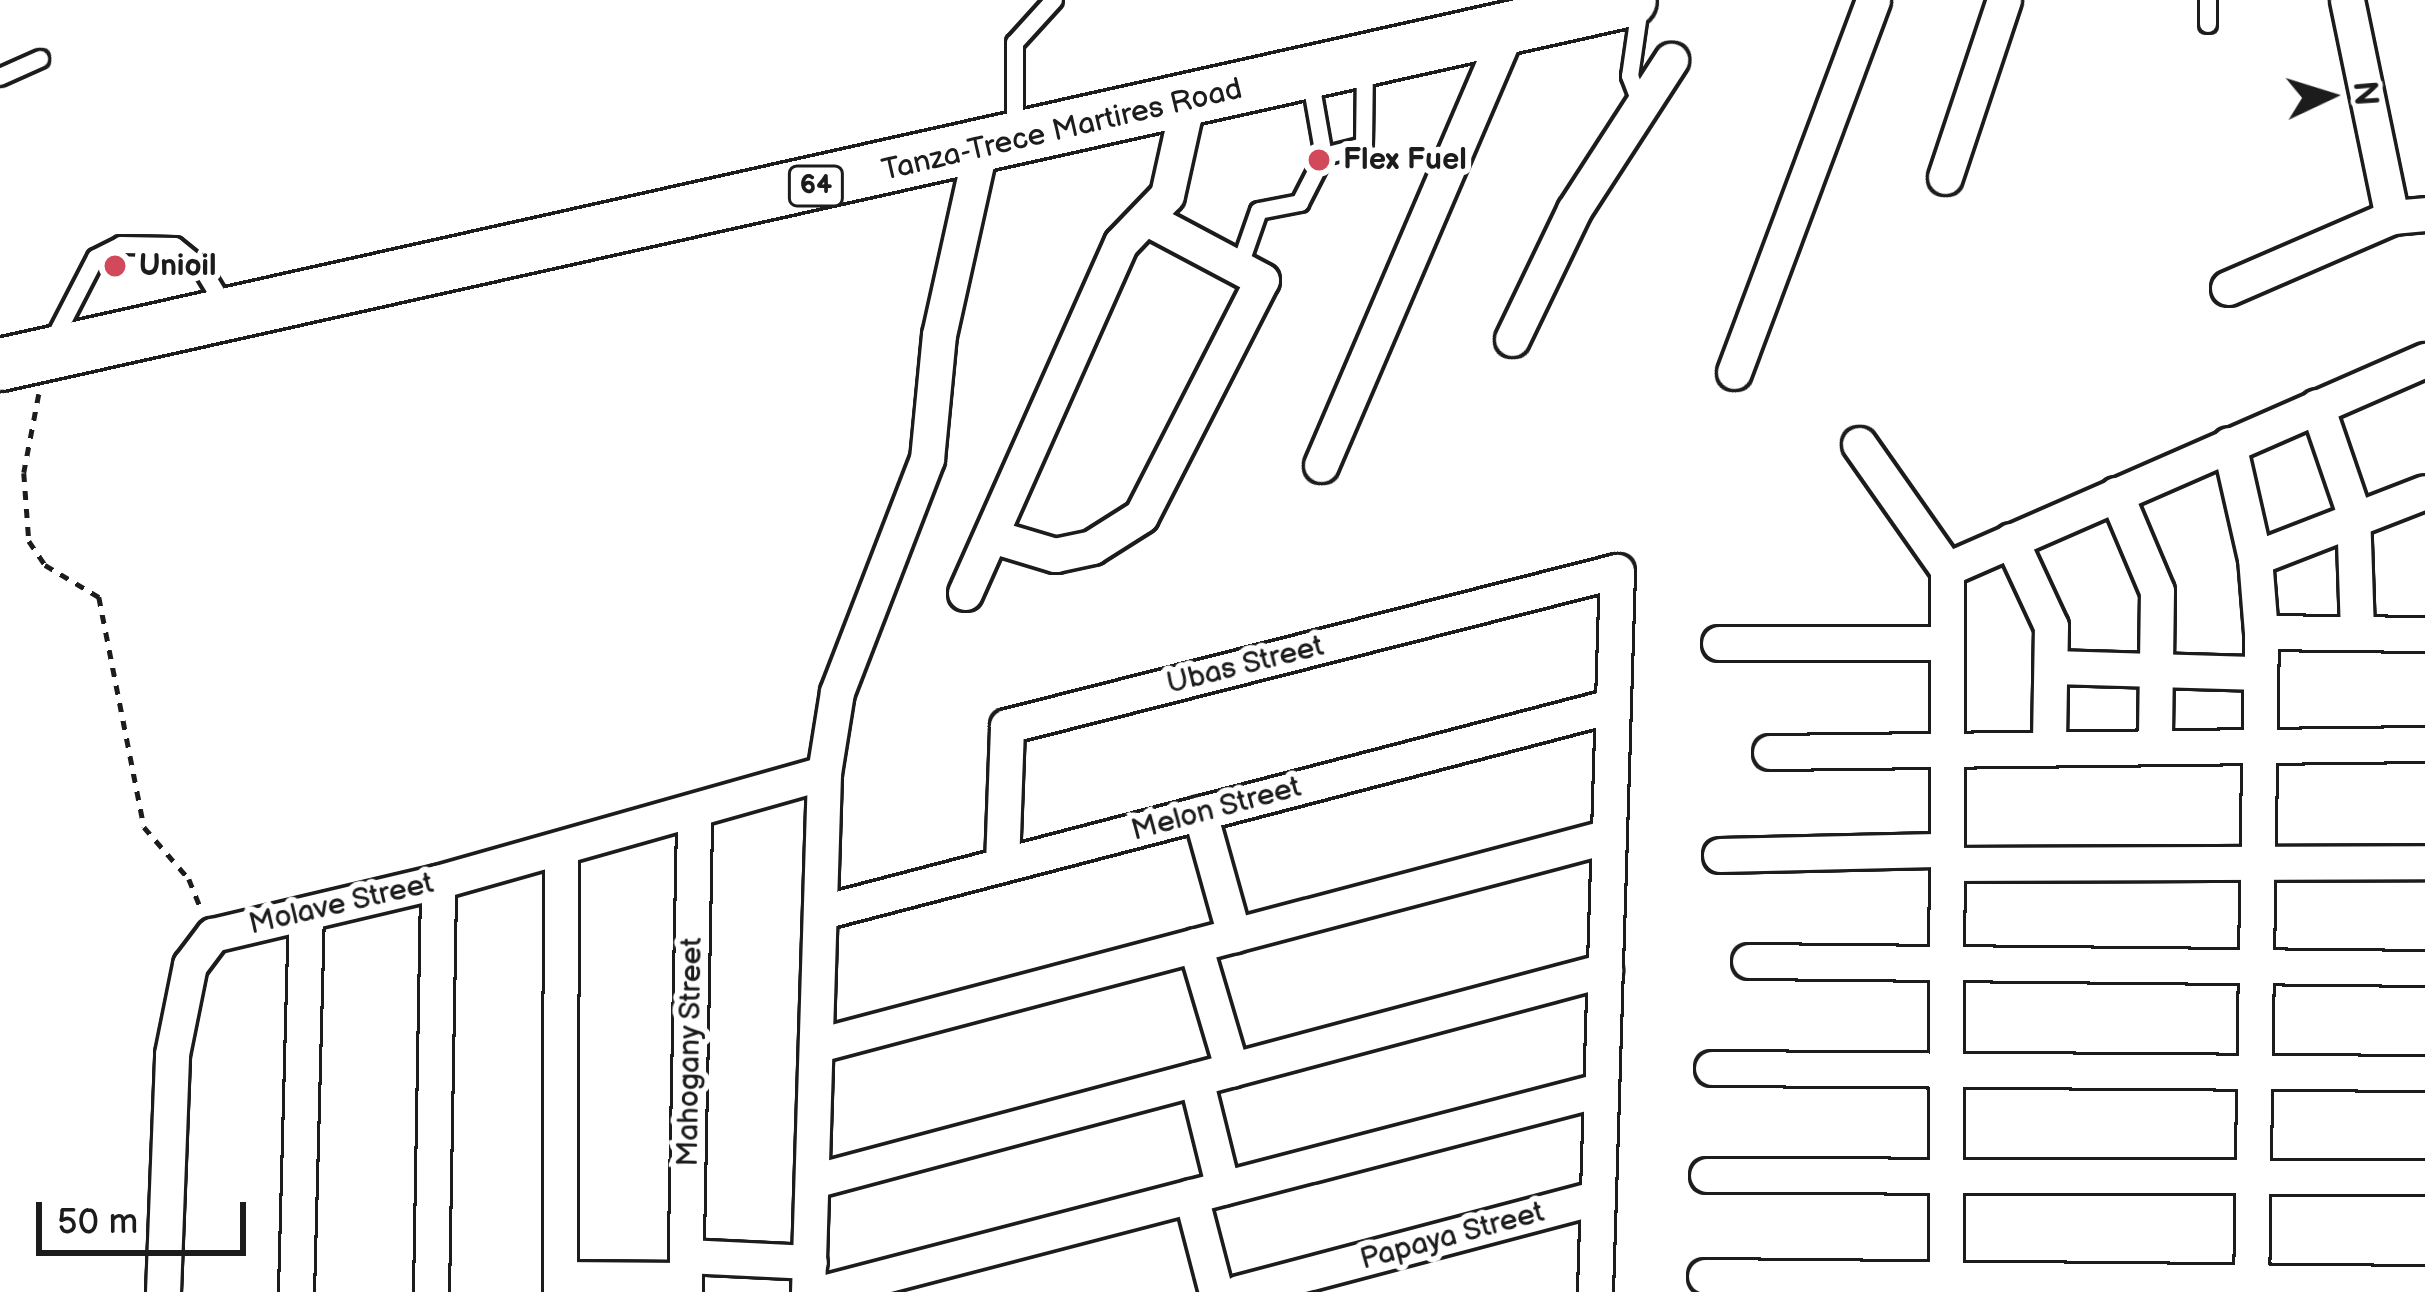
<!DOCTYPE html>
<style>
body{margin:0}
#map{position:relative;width:2425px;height:1292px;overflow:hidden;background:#fff;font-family:"Balsamiq Sans",sans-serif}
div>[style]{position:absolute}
.path>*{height:4.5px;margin-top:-2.25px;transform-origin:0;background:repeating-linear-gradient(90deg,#1c1c1c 0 9px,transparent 0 18px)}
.roads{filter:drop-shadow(3px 0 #1c1c1c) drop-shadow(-3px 0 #1c1c1c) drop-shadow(0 3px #1c1c1c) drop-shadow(0 -3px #1c1c1c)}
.lane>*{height:16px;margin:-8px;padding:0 8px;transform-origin:8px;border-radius:8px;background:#fff}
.street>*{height:33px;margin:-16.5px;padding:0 16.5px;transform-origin:16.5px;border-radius:16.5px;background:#fff}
.primary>*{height:51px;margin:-25.5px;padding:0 25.5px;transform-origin:25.5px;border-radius:25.5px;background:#fff}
.dots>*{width:33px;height:33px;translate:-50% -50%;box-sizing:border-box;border:6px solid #fff;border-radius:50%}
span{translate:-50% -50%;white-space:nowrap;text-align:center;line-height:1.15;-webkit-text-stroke:12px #fff;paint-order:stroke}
.shield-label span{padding:3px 9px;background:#fff;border:3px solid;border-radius:9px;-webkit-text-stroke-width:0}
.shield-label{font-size:27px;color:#1c1c1c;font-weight:700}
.street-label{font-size:30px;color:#1c1c1c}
.poi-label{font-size:30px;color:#1c1c1c;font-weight:700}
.left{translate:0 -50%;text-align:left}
.north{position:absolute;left:2269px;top:36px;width:120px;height:120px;-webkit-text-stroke:9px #fff;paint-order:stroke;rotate:86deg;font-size:33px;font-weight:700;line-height:48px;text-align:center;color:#1c1c1c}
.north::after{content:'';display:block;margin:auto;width:42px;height:54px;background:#1c1c1c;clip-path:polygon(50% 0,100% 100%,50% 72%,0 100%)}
.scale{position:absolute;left:36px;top:1202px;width:210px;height:54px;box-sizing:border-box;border:6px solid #1c1c1c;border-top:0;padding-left:15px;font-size:36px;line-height:42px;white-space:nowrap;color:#1c1c1c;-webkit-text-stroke:9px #fff;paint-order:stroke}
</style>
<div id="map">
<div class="path">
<div style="left:39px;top:394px;width:80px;rotate:100.8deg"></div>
<div style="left:24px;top:473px;width:68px;rotate:85.8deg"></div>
<div style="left:29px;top:541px;width:29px;rotate:56deg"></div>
<div style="left:45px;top:565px;width:63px;rotate:30.7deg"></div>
<div style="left:99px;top:597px;width:234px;rotate:78.9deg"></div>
<div style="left:144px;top:827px;width:69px;rotate:49.1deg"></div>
<div style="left:189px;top:879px;width:31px;rotate:68deg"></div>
</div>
<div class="roads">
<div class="lane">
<div style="left:2208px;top:0;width:24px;rotate:90deg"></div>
<div style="left:1640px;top:7px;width:70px;rotate:98.2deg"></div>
<div style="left:1630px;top:76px;width:33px;rotate:69deg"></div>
<div style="left:0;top:77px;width:44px;rotate:-24.2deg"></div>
<div style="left:1310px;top:77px;width:80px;rotate:80deg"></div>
<div style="left:1324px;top:156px;width:41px;rotate:-14deg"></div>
<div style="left:1364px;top:146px;width:80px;rotate:-89.3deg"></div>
<div style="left:1015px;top:129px;width:86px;rotate:-90deg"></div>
<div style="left:1015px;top:43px;width:58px;rotate:-47.8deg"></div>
<div style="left:1239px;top:268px;width:60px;rotate:-70.7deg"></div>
<div style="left:1259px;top:211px;width:42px;rotate:-11deg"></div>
<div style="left:1300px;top:203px;width:53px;rotate:-62.9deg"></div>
<div style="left:51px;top:345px;width:98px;rotate:-62.7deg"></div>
<div style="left:96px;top:258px;width:28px;rotate:-27deg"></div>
<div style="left:121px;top:245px;width:54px;rotate:1.1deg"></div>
<div style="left:175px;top:246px;width:33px;rotate:39deg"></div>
<div style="left:201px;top:267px;width:48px;rotate:58.6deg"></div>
</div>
<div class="street">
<div style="left:2347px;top:0;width:222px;rotate:78.3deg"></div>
<div style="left:1945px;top:177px;width:187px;rotate:-71.6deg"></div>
<div style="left:2228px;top:288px;width:179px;rotate:-23.4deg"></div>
<div style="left:2392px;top:217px;width:33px;rotate:-5deg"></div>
<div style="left:1512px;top:339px;width:143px;rotate:-64.3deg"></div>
<div style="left:1574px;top:210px;width:179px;rotate:-57.1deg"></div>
<div style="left:1734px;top:372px;width:397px;rotate:-69.5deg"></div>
<div style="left:2317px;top:406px;width:111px;rotate:71.1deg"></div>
<div style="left:2353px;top:511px;width:122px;rotate:88.1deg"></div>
<div style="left:1859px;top:444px;width:153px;rotate:54.9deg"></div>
<div style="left:1947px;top:569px;width:723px;rotate:90.08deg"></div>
<div style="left:2229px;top:444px;width:117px;rotate:77.2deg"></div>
<div style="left:2255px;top:558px;width:74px;rotate:85.4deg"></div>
<div style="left:2261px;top:632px;width:660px;rotate:90.87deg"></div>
<div style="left:1321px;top:465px;width:478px;rotate:-66.8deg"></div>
<div style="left:2116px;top:494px;width:105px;rotate:67.1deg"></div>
<div style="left:2157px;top:591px;width:152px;rotate:90.8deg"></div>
<div style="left:995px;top:537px;width:63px;rotate:16.7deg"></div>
<div style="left:1055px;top:555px;width:38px;rotate:-12deg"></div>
<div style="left:1092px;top:547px;width:58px;rotate:-32.3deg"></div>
<div style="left:1141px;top:516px;width:265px;rotate:-62.9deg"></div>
<div style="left:1262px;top:280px;width:128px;rotate:-152deg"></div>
<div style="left:2011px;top:540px;width:95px;rotate:65.1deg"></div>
<div style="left:2051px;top:626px;width:119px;rotate:91deg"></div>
<div style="left:2255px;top:558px;width:182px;rotate:-21.2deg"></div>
<div style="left:1947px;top:569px;width:522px;rotate:-23.62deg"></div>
<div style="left:965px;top:593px;width:383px;rotate:-66deg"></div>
<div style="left:1121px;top:243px;width:66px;rotate:-46.2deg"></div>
<div style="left:1167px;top:195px;width:97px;rotate:-77.5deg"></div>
<div style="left:2261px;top:632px;width:164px;rotate:0.7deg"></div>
<div style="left:1719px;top:643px;width:228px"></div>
<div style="left:2053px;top:667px;width:207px;rotate:1.7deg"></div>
<div style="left:1770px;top:752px;width:655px;rotate:-0.7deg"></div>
<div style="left:1200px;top:813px;width:127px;rotate:74.4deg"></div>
<div style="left:1720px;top:855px;width:227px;rotate:-1.3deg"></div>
<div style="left:1002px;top:864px;width:138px;rotate:-87.9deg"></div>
<div style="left:1007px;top:726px;width:629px;rotate:-14.26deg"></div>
<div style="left:1617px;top:571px;width:721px;rotate:91.75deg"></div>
<div style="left:1947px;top:864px;width:478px;rotate:-0.2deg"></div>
<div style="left:822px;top:912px;width:815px;rotate:-14.63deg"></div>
<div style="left:1195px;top:945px;width:130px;rotate:73.5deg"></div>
<div style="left:1749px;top:961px;width:676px;rotate:0.59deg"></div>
<div style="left:818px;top:1045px;width:818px;rotate:-14.8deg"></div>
<div style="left:1712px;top:1068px;width:713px;rotate:0.4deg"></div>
<div style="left:1196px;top:1079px;width:112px;rotate:76.1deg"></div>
<div style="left:1707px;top:1175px;width:718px;rotate:0.16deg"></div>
<div style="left:813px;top:1181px;width:820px;rotate:-14.92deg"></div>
<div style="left:1191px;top:1196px;width:99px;rotate:75.4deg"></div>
<div style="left:686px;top:1256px;width:124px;rotate:2.8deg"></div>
<div style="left:1705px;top:1276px;width:720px;rotate:0.56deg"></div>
<div style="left:560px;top:1278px;width:125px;rotate:0.5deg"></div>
<div style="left:163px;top:1292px;width:238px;rotate:-87.8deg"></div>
<div style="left:172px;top:1054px;width:91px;rotate:-78.6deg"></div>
<div style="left:190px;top:965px;width:38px;rotate:-53deg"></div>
<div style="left:213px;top:935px;width:231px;rotate:-13.3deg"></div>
<div style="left:438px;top:882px;width:401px;rotate:-15.8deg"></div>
<div style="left:296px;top:1292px;width:378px;rotate:-88.5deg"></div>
<div style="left:431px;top:1292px;width:410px;rotate:-89deg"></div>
<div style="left:560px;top:1292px;width:443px;rotate:-89.9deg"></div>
<div style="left:685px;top:1292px;width:480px;rotate:-88.9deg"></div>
<div style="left:808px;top:1292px;width:519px;rotate:-88.23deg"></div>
<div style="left:824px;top:773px;width:82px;rotate:-80.9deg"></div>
<div style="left:837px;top:692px;width:250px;rotate:-68.9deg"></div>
<div style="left:927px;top:459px;width:125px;rotate:-84.5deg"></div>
<div style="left:939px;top:335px;width:189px;rotate:-77.5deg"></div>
<div style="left:823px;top:1292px;width:802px;rotate:-14.59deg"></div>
<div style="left:1239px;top:1292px;width:368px;rotate:-14.8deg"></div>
</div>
<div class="primary">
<div style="left:0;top:364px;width:1670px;rotate:-12.59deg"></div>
</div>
</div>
<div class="dots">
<div style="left:1319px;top:160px;background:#d1495b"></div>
<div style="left:115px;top:266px;background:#d1495b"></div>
</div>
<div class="shield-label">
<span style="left:816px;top:186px">64</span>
</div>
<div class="street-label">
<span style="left:1062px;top:130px;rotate:-13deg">Tanza-Trece Martires Road</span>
<span style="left:1245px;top:665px;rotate:-14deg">Ubas Street</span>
<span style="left:1216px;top:809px;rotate:-15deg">Melon Street</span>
<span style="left:341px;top:904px;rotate:-13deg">Molave Street</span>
<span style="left:690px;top:1052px;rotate:-89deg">Mahogany Street</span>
<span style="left:1452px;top:1236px;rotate:-15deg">Papaya Street</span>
</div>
<div class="poi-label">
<span class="left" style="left:1343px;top:160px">Flex Fuel</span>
<span class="left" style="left:139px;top:266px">Unioil</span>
</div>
<div class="north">N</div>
<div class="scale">50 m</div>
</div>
